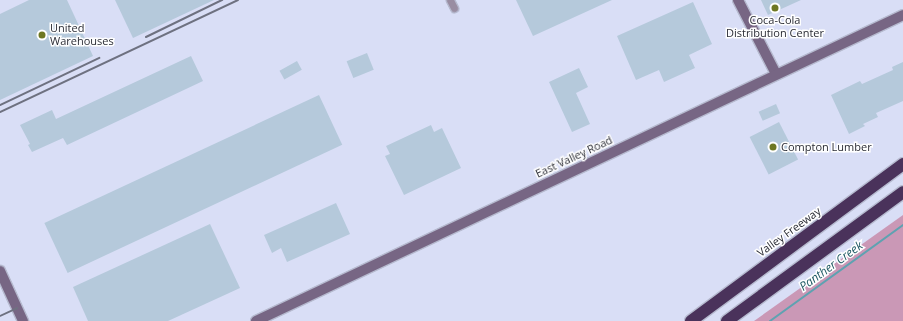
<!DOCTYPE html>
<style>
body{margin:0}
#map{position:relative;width:903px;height:321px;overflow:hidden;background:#d9def6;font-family:"Open Sans",sans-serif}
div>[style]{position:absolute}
.forest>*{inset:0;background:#ca98b6}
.stream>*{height:2px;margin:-1px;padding:0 1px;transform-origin:1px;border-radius:1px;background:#5ea2b1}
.building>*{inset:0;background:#b5c9db;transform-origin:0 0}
.roads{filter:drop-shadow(1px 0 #b6bacf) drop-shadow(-1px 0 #b6bacf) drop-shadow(0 1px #b6bacf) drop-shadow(0 -1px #b6bacf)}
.street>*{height:7px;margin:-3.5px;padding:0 3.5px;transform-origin:3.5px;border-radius:3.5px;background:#998da2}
.secondary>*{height:10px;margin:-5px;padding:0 5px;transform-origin:5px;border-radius:5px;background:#776684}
.highway>*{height:12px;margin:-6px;padding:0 6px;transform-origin:6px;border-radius:6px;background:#4a325b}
.rail>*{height:2px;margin:-1px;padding:0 1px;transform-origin:1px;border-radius:1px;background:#6e7180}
.dots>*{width:11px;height:11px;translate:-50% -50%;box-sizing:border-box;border:2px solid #fff;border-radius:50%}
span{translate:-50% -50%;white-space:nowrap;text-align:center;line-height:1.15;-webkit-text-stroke:3px #fff;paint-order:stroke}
.poi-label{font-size:11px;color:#2a2c35}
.left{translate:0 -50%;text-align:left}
.street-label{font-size:11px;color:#2a2c35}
.water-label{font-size:12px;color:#1f5964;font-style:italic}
</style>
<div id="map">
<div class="forest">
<div style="clip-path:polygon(903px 215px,903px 321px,754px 321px)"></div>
</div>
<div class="stream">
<div style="left:770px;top:321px;width:164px;rotate:-35.8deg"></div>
</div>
<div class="building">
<div style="clip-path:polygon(29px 0,67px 0,93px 56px,0 100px,0 14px)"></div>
<div style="clip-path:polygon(115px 0,214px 0,133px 38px)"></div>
<div style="clip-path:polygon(516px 0,612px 0,533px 36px)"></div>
<div style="clip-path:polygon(761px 0,801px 0,768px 15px)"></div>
<div style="clip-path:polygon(693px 2px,712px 44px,689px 55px,695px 68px,664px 82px,659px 70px,636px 80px,617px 36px)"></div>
<div style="left:367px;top:53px;width:18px;height:22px;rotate:68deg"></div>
<div style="clip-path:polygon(191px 56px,203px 81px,67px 145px,63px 138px,32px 152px,28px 145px,30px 144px,20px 125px,52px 110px,56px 119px)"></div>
<div style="left:297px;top:61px;width:10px;height:20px;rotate:61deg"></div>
<div style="clip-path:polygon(903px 62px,903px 101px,876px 113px,878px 117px,863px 124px,865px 126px,849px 134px,831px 95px,860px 81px,862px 84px,893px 70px,892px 67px)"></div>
<div style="clip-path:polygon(579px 68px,588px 87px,576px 93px,590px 124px,572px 132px,549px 82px)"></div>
<div style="left:319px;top:95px;width:55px;height:303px;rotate:65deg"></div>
<div style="left:776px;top:104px;width:10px;height:19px;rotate:66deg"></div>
<div style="left:779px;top:122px;width:42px;height:33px;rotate:63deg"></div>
<div style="clip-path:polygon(431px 125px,434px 132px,442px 128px,461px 168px,404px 195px,385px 156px,390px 154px,386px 146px)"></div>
<div style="clip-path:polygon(336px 203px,350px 234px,287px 262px,281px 248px,272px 253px,264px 235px)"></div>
<div style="clip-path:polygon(210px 224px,240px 288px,168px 321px,88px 321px,73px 287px)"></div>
</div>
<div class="roads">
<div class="street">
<div style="left:450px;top:0;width:9px;rotate:63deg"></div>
</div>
<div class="secondary">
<div style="left:738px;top:0;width:83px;rotate:62.8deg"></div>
<div style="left:0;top:271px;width:55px;rotate:65.3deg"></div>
<div style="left:256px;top:321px;width:716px;rotate:-25.31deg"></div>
</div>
<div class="highway">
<div style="left:691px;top:321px;width:264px;rotate:-36.5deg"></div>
<div style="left:727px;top:321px;width:218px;rotate:-36.2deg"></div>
</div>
</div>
<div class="rail">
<div style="left:146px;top:37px;width:85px;rotate:-26deg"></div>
<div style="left:0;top:105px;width:110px;rotate:-25.4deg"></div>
<div style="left:0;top:112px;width:263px;rotate:-25.2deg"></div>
<div style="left:0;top:316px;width:19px;rotate:-25deg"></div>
</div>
<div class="dots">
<div style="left:775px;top:8px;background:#6d7722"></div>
<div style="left:42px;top:35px;background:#6d7722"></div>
<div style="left:773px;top:147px;background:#6d7722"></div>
</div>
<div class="poi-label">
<span style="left:775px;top:27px">Coca-Cola<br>Distribution Center</span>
<span class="left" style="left:50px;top:35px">United<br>Warehouses</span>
<span class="left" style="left:781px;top:147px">Compton Lumber</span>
</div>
<div class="street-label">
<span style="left:574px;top:157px;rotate:-25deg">East Valley Road</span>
<span style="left:789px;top:232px;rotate:-36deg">Valley Freeway</span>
</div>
<div class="water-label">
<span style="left:831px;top:266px;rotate:-36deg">Panther Creek</span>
</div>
</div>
